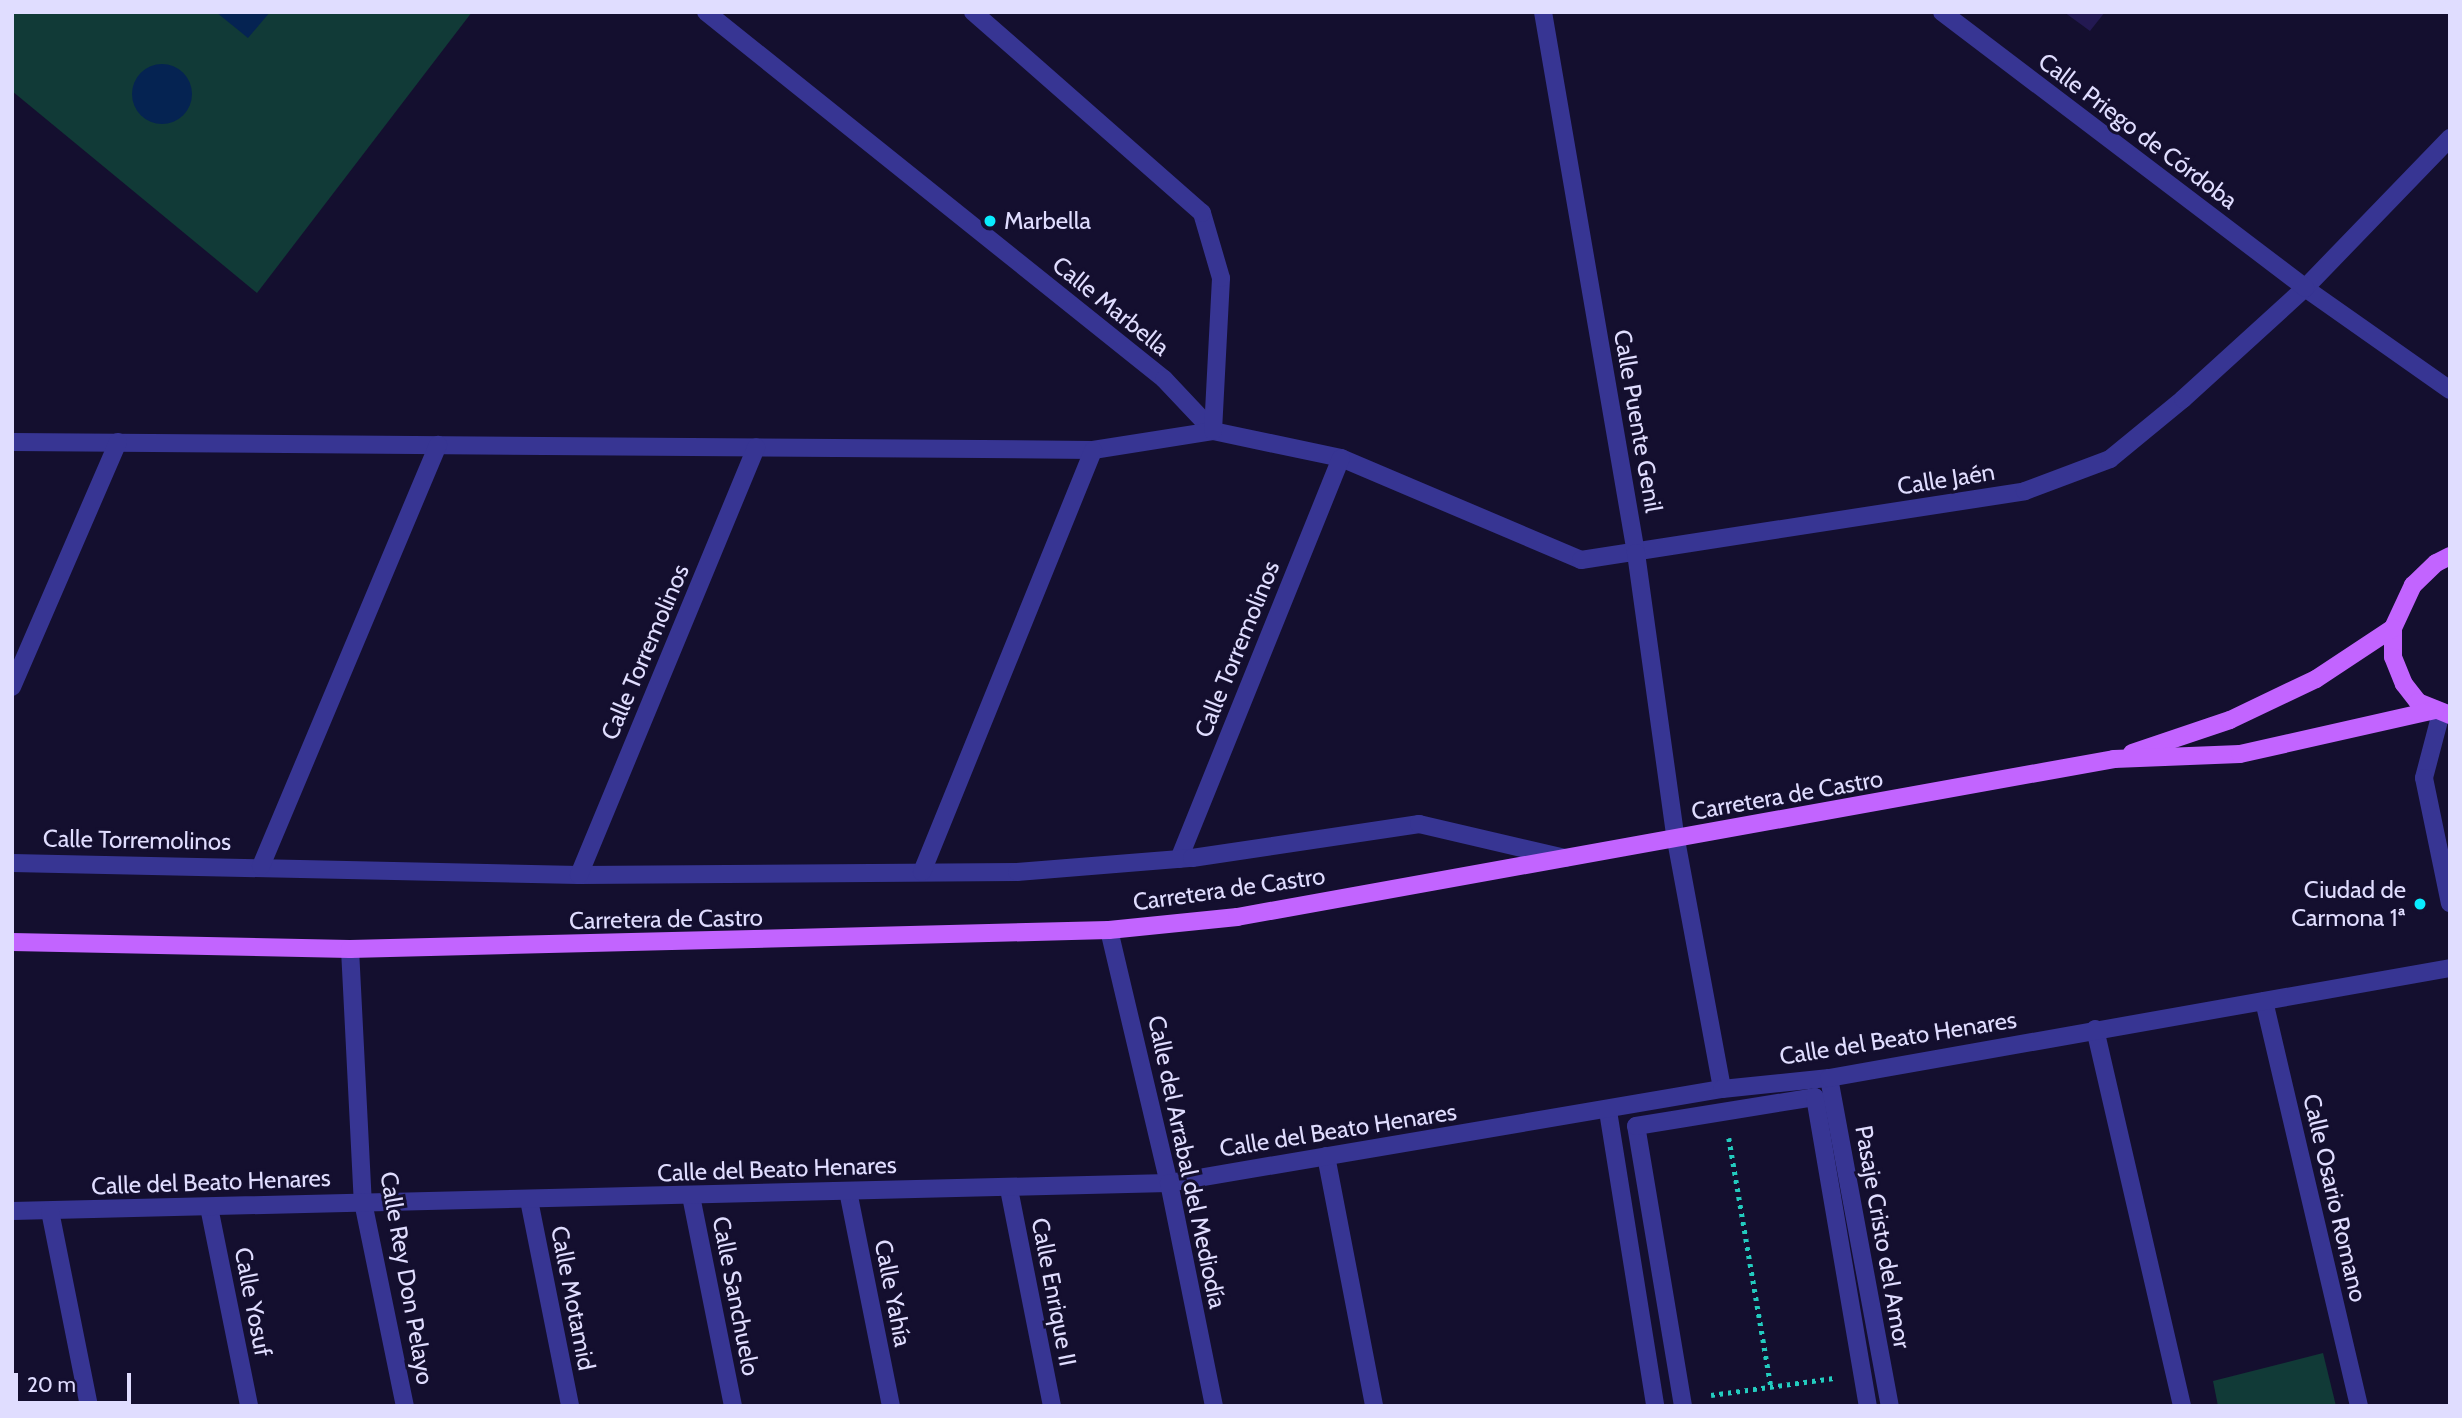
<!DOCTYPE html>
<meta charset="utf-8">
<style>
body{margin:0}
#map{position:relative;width:2462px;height:1418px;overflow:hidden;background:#140f2f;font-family:Cabin,sans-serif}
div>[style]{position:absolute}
.green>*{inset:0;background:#113a37}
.water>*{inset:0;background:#052352}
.round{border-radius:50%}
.building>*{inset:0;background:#231952}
.path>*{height:4.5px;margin-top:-2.25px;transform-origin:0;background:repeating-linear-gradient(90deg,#23ccbf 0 3.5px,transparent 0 8.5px)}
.pedestrian>*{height:18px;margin:-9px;padding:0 9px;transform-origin:9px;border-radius:9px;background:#373593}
.minor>*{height:18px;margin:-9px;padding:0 9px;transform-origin:9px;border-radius:9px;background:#373593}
.tertiary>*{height:18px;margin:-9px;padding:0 9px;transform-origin:9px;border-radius:9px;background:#373593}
.primary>*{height:18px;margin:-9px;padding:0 9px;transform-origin:9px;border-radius:9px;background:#c264ff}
.dots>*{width:19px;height:19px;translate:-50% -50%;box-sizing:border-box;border:4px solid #140f2f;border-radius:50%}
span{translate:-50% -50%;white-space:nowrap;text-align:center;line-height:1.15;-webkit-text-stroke:6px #140f2f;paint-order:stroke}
.street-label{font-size:24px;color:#e0ddff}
.poi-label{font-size:24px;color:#e0ddff}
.left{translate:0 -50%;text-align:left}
.right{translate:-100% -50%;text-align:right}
.frame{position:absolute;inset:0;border:14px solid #e0ddff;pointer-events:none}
.scale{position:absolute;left:14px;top:1373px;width:117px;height:32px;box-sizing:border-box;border:4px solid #e0ddff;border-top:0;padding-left:9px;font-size:21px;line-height:24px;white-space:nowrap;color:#e0ddff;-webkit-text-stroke:5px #140f2f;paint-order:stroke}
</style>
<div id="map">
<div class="green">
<div style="clip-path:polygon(12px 12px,472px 12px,257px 293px,12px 91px)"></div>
<div style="clip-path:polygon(2323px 1353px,2336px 1406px,2218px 1406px,2213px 1381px)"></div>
</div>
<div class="water">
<div style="clip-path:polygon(216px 12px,270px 12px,248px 38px)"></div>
<div class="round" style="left:132px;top:64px;width:60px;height:60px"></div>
</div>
<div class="building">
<div style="clip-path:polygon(2064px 12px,2105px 12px,2090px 31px)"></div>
</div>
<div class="path">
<div style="left:1729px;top:1138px;width:253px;rotate:80.4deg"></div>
<div style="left:1711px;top:1395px;width:124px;rotate:-7.9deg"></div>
</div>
<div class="pedestrian">
<div style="left:2305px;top:288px;width:177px;rotate:35.1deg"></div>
<div style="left:1683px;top:1406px;width:284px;rotate:-99.5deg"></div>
<div style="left:1636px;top:1126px;width:181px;rotate:-9.2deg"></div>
<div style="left:1815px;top:1097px;width:314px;rotate:80.3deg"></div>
</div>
<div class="minor">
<div style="left:706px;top:12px;width:587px;rotate:38.71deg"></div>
<div style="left:1164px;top:379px;width:71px;rotate:46.7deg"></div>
<div style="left:1213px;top:431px;width:131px;rotate:11.9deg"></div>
<div style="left:1341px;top:458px;width:261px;rotate:23deg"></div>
<div style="left:1581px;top:560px;width:449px;rotate:-8.8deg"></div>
<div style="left:2025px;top:491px;width:91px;rotate:-20.6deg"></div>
<div style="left:2110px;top:459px;width:94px;rotate:-39.4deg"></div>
<div style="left:2183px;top:399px;width:165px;rotate:-42.3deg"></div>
<div style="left:2305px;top:288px;width:209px;rotate:-46deg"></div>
<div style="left:1942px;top:12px;width:456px;rotate:37.2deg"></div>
<div style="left:12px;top:442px;width:1081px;rotate:0.42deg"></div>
<div style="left:1093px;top:450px;width:121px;rotate:-9deg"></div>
<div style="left:1213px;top:431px;width:153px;rotate:-87deg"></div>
<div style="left:1221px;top:278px;width:68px;rotate:-106.3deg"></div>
<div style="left:1202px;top:213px;width:305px;rotate:-138.7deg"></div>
<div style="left:12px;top:687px;width:267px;rotate:-66.6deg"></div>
<div style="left:1676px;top:840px;width:253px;rotate:79.5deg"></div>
<div style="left:1179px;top:859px;width:432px;rotate:-68deg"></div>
<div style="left:12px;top:863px;width:567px;rotate:1.21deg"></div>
<div style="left:579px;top:875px;width:438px;rotate:-0.4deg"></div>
<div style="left:1017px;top:872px;width:176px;rotate:-4.6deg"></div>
<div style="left:1192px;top:858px;width:230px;rotate:-8.5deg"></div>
<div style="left:1419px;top:824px;width:150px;rotate:13.1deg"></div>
<div style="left:261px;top:866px;width:457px;rotate:-67.2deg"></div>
<div style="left:922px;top:872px;width:455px;rotate:-67.9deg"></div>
<div style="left:579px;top:875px;width:463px;rotate:-67.5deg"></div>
<div style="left:350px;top:949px;width:253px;rotate:87.1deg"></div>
<div style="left:363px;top:1202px;width:208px;rotate:78.4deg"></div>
<div style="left:2264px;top:1001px;width:416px;rotate:76.8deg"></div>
<div style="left:2095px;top:1029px;width:387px;rotate:77deg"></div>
<div style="left:1829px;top:1078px;width:334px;rotate:79.5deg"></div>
<div style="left:1608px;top:1111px;width:299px;rotate:80.9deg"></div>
<div style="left:1326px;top:1156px;width:255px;rotate:79.1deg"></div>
<div style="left:1009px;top:1189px;width:221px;rotate:78.8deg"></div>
<div style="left:848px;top:1191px;width:219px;rotate:78.7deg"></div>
<div style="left:691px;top:1196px;width:214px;rotate:78.7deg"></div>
<div style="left:529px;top:1200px;width:210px;rotate:78.7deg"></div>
<div style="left:209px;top:1207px;width:203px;rotate:78.6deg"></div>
<div style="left:12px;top:1211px;width:1157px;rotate:-1.39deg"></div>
<div style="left:1169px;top:1183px;width:561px;rotate:-9.65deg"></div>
<div style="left:1722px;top:1089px;width:108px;rotate:-5.9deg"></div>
<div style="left:1829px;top:1078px;width:631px;rotate:-10.04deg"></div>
<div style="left:50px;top:1211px;width:199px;rotate:78.7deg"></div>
</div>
<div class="tertiary">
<div style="left:1543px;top:12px;width:549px;rotate:80.25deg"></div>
<div style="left:1636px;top:553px;width:290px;rotate:82.1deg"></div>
<div style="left:2441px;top:713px;width:67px;rotate:104.7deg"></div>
<div style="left:2424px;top:778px;width:128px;rotate:78.3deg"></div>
<div style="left:1109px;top:930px;width:260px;rotate:76.7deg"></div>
<div style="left:1169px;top:1183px;width:227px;rotate:78.6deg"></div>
</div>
<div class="primary">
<div style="left:2450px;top:556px;width:16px;rotate:153deg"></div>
<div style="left:2436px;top:563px;width:32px;rotate:136deg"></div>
<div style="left:2413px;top:585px;width:47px;rotate:114.9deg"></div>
<div style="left:2393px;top:628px;width:29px;rotate:90deg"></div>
<div style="left:2393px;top:657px;width:29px;rotate:68deg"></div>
<div style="left:2404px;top:684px;width:23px;rotate:52deg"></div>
<div style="left:2418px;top:702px;width:35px;rotate:22deg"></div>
<div style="left:2132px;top:753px;width:103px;rotate:-18.6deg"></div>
<div style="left:2230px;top:720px;width:95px;rotate:-25.5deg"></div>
<div style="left:2316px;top:679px;width:92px;rotate:-33.5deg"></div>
<div style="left:12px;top:942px;width:338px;rotate:1.2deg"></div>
<div style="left:350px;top:949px;width:759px;rotate:-1.43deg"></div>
<div style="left:1109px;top:930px;width:129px;rotate:-5.8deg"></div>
<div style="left:1237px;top:917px;width:891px;rotate:-10.21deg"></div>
<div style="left:2114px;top:759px;width:126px;rotate:-2.3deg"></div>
<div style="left:2240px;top:754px;width:200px;rotate:-12.7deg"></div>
</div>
<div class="dots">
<div style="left:990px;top:221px;background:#09ecff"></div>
<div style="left:2420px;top:904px;background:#09ecff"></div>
</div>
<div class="street-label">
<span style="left:2138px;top:131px;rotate:37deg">Calle Priego de Córdoba</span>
<span style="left:1111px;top:306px;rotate:39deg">Calle Marbella</span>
<span style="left:1638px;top:421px;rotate:80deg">Calle Puente Genil</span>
<span style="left:1946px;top:479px;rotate:-9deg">Calle Jaén</span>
<span style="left:1237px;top:649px;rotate:-68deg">Calle Torremolinos</span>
<span style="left:645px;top:652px;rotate:-67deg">Calle Torremolinos</span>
<span style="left:1787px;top:795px;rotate:-10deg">Carretera de Castro</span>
<span style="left:137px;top:840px;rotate:1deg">Calle Torremolinos</span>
<span style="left:1229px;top:889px;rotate:-8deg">Carretera de Castro</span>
<span style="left:666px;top:919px;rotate:-1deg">Carretera de Castro</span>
<span style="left:1898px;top:1038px;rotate:-9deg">Calle del Beato Henares</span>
<span style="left:1338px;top:1130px;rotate:-9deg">Calle del Beato Henares</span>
<span style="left:1187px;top:1162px;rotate:78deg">Calle del Arrabal del Mediodía</span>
<span style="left:777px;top:1169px;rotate:-2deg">Calle del Beato Henares</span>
<span style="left:211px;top:1182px;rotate:-2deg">Calle del Beato Henares</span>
<span style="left:2335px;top:1198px;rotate:77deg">Calle Osario Romano</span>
<span style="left:1883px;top:1237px;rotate:80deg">Pasaje Cristo del Amor</span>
<span style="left:407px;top:1278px;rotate:80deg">Calle Rey Don Pelayo</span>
<span style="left:1054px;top:1292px;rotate:79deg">Calle Enrique II</span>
<span style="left:893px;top:1293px;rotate:79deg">Calle Yahía</span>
<span style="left:736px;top:1296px;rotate:79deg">Calle Sanchuelo</span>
<span style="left:573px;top:1298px;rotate:79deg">Calle Motamid</span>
<span style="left:253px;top:1302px;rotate:79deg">Calle Yosuf</span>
</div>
<div class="poi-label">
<span class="left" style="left:1004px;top:221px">Marbella</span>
<span class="right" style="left:2406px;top:904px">Ciudad de<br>Carmona 1ª</span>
</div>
<div class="frame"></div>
<div class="scale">20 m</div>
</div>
